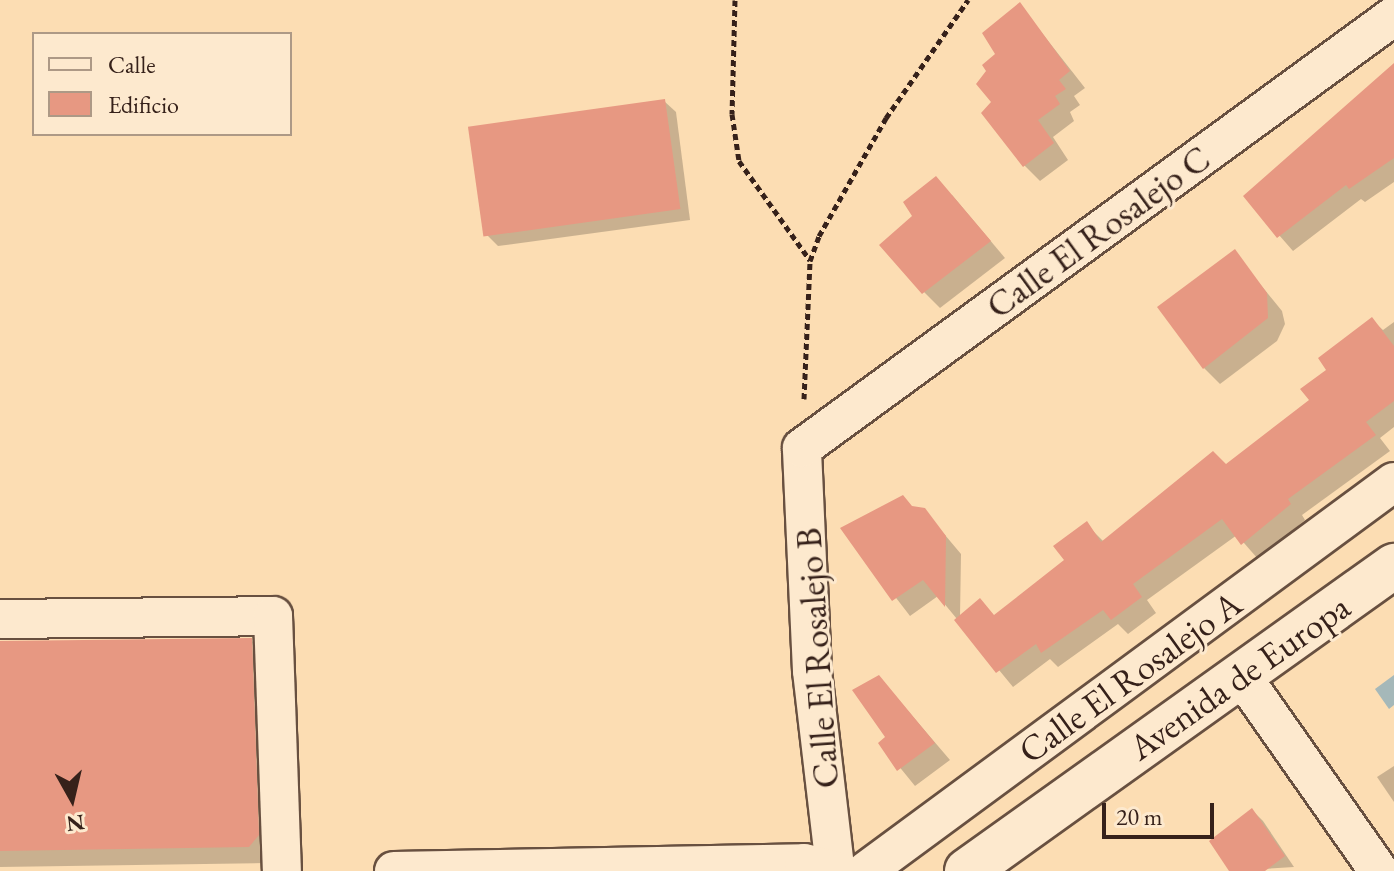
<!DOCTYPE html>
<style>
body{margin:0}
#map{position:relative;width:1394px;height:871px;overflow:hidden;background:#fcddb3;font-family:"EB Garamond",serif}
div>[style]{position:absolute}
.water>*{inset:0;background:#a5b8b9}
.shadow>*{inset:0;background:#0003}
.building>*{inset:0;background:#e79882;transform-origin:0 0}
.path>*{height:5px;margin-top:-2.5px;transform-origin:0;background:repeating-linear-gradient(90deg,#36211a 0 6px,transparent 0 10px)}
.roads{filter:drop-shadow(2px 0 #685040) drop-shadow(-2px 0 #685040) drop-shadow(0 2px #685040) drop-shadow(0 -2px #685040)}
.street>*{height:38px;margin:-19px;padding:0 19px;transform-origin:19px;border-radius:19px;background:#fde9ce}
.secondary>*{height:44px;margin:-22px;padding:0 22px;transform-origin:22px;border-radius:22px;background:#fde9ce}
span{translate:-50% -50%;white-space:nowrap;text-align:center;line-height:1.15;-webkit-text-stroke:6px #fde9ce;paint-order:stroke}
.street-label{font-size:36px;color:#36211a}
.legend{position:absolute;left:32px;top:32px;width:260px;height:104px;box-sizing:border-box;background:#fde9ce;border:2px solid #ad9986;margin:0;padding:10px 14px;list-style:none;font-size:24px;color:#36211a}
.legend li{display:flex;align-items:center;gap:16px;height:40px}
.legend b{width:40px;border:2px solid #ad9986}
.north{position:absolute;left:32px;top:759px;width:80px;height:80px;-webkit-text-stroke:6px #fde9ce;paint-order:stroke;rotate:172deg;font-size:22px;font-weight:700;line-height:32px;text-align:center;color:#36211a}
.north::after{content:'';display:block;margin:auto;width:28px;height:36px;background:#36211a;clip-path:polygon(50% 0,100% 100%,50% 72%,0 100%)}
.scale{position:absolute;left:1102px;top:803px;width:112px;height:36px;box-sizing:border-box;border:4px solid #36211a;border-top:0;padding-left:10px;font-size:24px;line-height:28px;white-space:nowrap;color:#36211a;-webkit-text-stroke:6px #fde9ce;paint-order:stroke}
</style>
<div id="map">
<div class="water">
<div style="clip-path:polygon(1394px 675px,1394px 705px,1389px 709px,1375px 689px)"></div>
</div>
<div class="shadow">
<div style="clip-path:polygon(1020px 5px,1085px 88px,1074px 96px,1080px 105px,1070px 112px,1074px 121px,1053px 137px,1068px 160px,1040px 181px,1024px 165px,994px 102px,998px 54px)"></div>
<div style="clip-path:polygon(1394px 67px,1394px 182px,1365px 202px,1361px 199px,1293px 251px,1245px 196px)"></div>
<div style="clip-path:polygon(664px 101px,676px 112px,690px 220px,498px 246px,487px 235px)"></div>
<div style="clip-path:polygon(952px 195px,1005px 258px,940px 308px,924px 292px)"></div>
<div style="clip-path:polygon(1234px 252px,1282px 311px,1285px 324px,1277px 341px,1220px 384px,1204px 368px)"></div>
<div style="clip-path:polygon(1372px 320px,1383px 330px,1394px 322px,1394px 427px,1380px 438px,1390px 451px,1302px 515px,1305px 520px,1258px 559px,1237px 535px,1147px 600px,1156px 613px,1128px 634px,1118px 624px,1058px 667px,1050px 659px,1013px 687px,938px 596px,910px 616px,843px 529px,924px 510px,961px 554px,960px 617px,995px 616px,1067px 561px,1086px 524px,1104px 542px,1226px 466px,1311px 401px,1329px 370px)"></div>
<div style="clip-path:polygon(251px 640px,267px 656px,265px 863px,0 867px,0 643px)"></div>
<div style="clip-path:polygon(879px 677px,950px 760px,915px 786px,880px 743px,888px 738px)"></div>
<div style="clip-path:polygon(1394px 766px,1394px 802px,1377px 777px)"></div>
<div style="clip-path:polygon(1252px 810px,1263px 821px,1294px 867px,1232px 871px)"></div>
</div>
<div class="building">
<div style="clip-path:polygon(1020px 2px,1070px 71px,1059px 80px,1066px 89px,1055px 96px,1060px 104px,1038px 120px,1054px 143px,1023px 167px,981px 113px,991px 102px,976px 84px,986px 71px,982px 65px,995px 54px,982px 33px)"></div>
<div style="clip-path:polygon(1394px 63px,1394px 158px,1349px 189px,1346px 185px,1277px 238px,1243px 196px)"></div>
<div style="left:665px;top:99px;width:111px;height:199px;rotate:82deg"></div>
<div style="clip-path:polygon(936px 176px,991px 241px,922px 294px,879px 245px,912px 216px,903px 202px)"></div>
<div style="clip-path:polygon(1235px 249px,1267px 293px,1268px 318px,1203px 369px,1157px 307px)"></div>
<div style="clip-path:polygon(1372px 317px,1394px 346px,1394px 401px,1366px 422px,1376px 435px,1288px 499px,1291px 504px,1241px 545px,1222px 519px,1133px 584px,1142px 597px,1111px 620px,1103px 610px,1041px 653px,1036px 644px,996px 673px,954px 620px,980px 598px,994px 615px,1064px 560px,1053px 546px,1087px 521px,1101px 542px,1213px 451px,1226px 464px,1309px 400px,1300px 389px,1326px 370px,1318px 358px)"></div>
<div style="clip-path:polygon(903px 495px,912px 506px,925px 508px,946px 536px,945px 607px,923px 580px,892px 601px,840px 528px)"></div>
<div style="clip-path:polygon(252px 638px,259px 835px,249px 847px,0 851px,0 641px)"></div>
<div style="clip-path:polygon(879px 675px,935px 743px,897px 771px,878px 743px,885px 737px,852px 690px)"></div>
<div style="clip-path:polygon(1252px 808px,1285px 856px,1265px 871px,1229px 871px,1209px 841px)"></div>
</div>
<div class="path">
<div style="left:735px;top:0;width:114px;rotate:91.5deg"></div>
<div style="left:732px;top:114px;width:48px;rotate:81.5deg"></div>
<div style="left:739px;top:161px;width:122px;rotate:54.4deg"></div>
<div style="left:804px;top:399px;width:138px;rotate:-87.5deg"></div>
<div style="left:810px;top:261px;width:27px;rotate:-70deg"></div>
<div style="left:819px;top:236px;width:136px;rotate:-60.4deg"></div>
<div style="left:886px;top:118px;width:144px;rotate:-55.2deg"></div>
</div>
<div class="roads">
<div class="street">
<div style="left:0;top:619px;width:273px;rotate:-0.6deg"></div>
<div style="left:273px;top:616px;width:255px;rotate:88deg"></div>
<div style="left:1241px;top:675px;width:240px;rotate:54.9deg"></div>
<div style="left:835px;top:867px;width:197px;rotate:-96.7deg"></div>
<div style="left:812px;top:671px;width:223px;rotate:-92.6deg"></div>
<div style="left:802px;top:448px;width:733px;rotate:-36.12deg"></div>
<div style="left:394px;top:871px;width:410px;rotate:-1.1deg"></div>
<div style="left:804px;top:863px;width:34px;rotate:14deg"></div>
<div style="left:866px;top:871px;width:656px;rotate:-36.38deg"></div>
</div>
<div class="secondary">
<div style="left:967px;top:871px;width:525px;rotate:-35.54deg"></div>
</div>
</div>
<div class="street-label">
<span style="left:1098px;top:232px;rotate:-36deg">Calle El Rosalejo C</span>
<span style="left:817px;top:658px;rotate:-94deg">Calle El Rosalejo B</span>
<span style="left:1130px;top:677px;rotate:-36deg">Calle El Rosalejo A</span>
<span style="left:1239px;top:677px;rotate:-35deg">Avenida de Europa</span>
</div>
<ul class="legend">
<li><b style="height:10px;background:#fde9ce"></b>Calle</li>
<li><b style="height:22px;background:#e79882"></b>Edificio</li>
</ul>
<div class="north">N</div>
<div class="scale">20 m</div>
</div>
